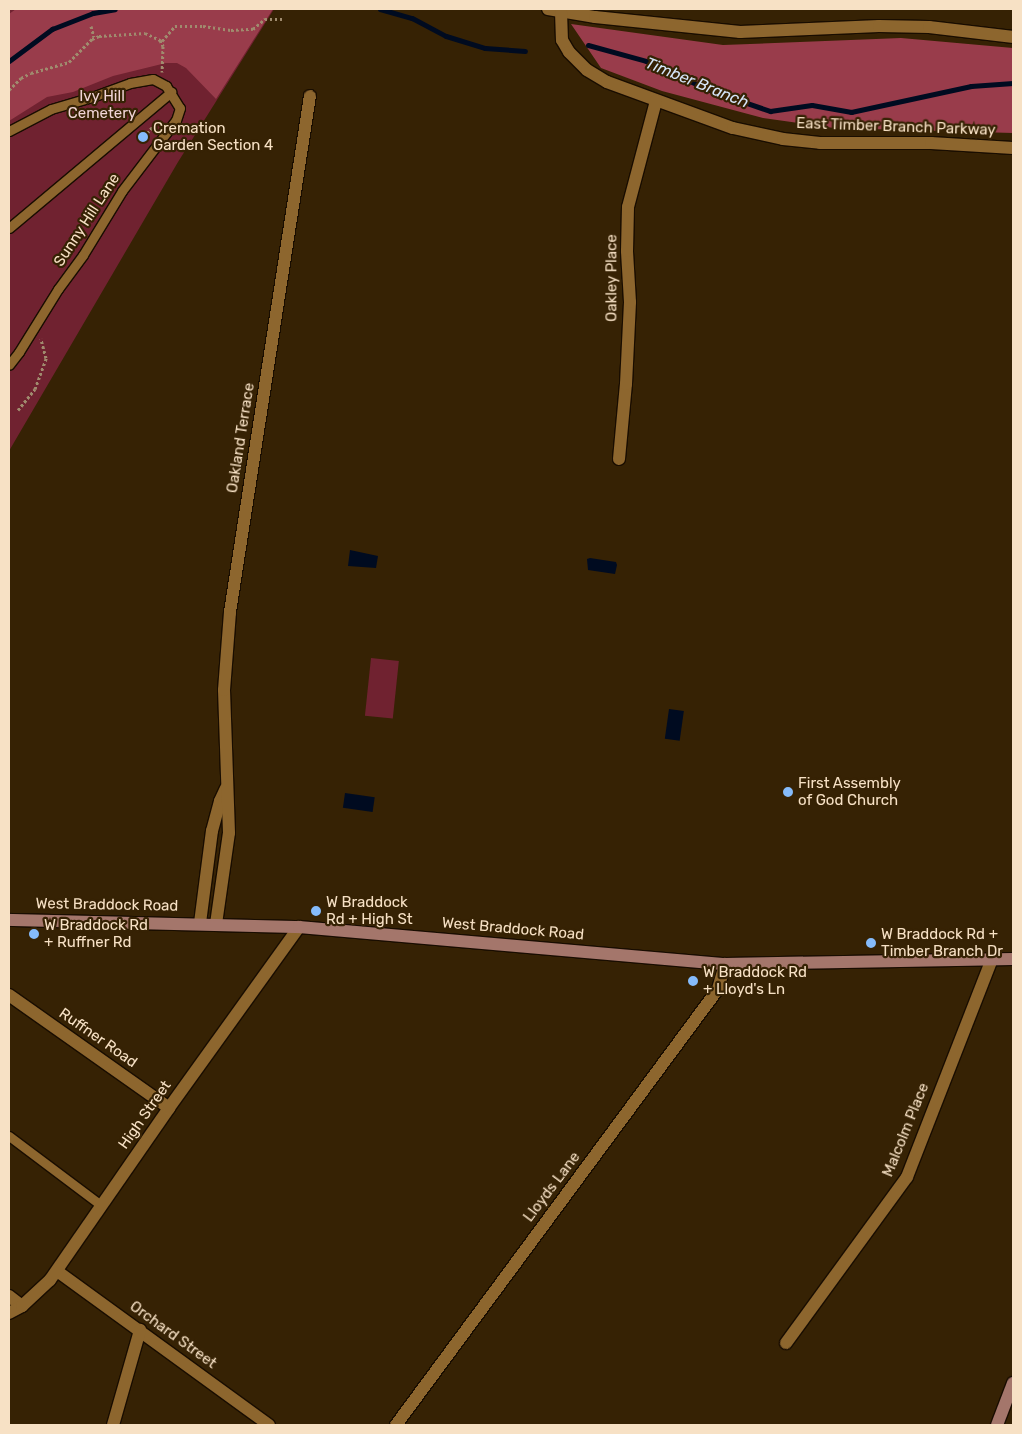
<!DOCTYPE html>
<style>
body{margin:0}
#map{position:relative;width:1022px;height:1434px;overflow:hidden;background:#362204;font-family:Rubik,sans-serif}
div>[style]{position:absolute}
.green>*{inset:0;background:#702230;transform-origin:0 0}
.forest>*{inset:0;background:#993c4b}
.water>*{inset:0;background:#000b20;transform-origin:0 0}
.stream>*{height:5px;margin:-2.5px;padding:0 2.5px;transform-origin:2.5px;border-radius:2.5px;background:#000b20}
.path>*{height:3px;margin-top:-1.5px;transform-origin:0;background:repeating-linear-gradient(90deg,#a08b6e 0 2.5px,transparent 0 5px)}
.roads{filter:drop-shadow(1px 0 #190d00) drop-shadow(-1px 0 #190d00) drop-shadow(0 1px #190d00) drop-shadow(0 -1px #190d00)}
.lane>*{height:9px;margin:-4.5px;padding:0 4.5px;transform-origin:4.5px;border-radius:4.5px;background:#8d662e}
.street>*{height:12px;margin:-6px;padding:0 6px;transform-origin:6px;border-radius:6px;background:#8d662e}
.secondary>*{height:12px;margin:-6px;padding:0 6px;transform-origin:6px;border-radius:6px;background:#a4766b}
.dots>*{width:14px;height:14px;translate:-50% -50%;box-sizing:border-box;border:2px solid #362204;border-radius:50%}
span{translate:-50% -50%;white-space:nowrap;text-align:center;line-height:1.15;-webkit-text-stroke:4.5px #362204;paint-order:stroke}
.park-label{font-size:15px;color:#f1d5d7}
.street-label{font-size:15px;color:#f7e1c5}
.poi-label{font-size:15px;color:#f7e1c5}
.left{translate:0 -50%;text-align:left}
.water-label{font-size:16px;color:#d5e5f8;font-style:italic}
.frame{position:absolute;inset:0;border:10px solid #f7e1c5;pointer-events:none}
</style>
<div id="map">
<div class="green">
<div style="clip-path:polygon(9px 9px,274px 9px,178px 162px,9px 451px)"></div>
<div style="left:371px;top:658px;width:28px;height:58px;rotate:6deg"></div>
</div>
<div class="forest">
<div style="clip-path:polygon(16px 9px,273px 9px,216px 99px,186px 68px,177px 63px,166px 63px,113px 76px,73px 92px,47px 97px,9px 121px,9px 14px)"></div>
<div style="clip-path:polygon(571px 24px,723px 45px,901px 38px,1013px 48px,1013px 133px,834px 128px,763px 118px,662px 91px,601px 68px)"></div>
</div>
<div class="water">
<div style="clip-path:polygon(350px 550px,378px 556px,376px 568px,348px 566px)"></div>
<div style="clip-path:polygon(590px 558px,616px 562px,617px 565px,615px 574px,588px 570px,587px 559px)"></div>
<div style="left:669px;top:709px;width:15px;height:30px;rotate:8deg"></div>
<div style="left:345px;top:793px;width:30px;height:15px;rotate:8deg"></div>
</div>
<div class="stream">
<div style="left:380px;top:9px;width:33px;rotate:16deg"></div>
<div style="left:412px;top:18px;width:38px;rotate:28deg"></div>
<div style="left:446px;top:36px;width:41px;rotate:17.1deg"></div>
<div style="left:485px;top:48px;width:40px;rotate:4.3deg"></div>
<div style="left:588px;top:45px;width:60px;rotate:15.4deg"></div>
<div style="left:646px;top:61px;width:69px;rotate:24.7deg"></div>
<div style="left:709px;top:90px;width:65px;rotate:19deg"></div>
<div style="left:770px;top:111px;width:42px;rotate:-8.1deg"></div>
<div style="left:812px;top:105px;width:40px;rotate:10deg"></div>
<div style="left:851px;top:112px;width:123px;rotate:-12.2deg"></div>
<div style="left:971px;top:86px;width:42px;rotate:-4.1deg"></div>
<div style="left:9px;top:61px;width:54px;rotate:-36.7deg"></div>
<div style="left:52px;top:29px;width:44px;rotate:-21.3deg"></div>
<div style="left:93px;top:13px;width:22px;rotate:-10deg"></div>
</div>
<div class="path">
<div style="left:91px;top:26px;width:11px;rotate:75deg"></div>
<div style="left:162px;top:41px;width:20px;rotate:-49deg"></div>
<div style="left:175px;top:26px;width:28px"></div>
<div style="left:203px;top:26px;width:28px;rotate:8deg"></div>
<div style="left:231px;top:30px;width:22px;rotate:-3deg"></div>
<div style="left:253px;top:29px;width:16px;rotate:-40deg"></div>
<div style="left:265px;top:19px;width:17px"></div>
<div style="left:9px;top:90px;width:17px;rotate:-45deg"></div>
<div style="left:21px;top:78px;width:11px;rotate:-27deg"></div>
<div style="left:31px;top:73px;width:40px;rotate:-16deg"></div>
<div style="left:69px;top:62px;width:33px;rotate:-45deg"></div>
<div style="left:92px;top:39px;width:8px;rotate:-23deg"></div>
<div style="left:99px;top:36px;width:46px;rotate:-3.7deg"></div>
<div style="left:145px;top:33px;width:17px;rotate:25deg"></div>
<div style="left:160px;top:40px;width:7px;rotate:63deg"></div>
<div style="left:163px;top:46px;width:26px;rotate:92deg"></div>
<div style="left:147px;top:133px;width:15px;rotate:-48deg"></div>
<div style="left:18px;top:410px;width:27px;rotate:-51deg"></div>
<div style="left:35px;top:389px;width:33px;rotate:-70deg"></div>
<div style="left:46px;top:358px;width:20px;rotate:-105deg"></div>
</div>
<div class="roads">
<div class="lane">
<div style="left:9px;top:131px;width:47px;rotate:-27.6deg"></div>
<div style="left:51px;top:109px;width:43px;rotate:-16.3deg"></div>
<div style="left:92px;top:97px;width:40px;rotate:-20.2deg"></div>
<div style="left:130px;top:83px;width:23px;rotate:-10deg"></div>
<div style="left:153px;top:79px;width:15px;rotate:28deg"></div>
<div style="left:166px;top:86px;width:26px;rotate:58deg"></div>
<div style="left:180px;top:108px;width:13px;rotate:108deg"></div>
<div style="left:176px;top:120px;width:89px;rotate:127.3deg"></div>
<div style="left:122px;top:191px;width:75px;rotate:121.4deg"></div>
<div style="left:83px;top:255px;width:42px;rotate:126.3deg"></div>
<div style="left:58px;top:289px;width:74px;rotate:121.8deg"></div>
<div style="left:19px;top:352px;width:16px;rotate:128deg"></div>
<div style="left:9px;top:228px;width:212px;rotate:-40deg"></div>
<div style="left:9px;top:1136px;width:115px;rotate:36.9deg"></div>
</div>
<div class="street">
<div style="left:548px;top:9px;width:48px;rotate:9.7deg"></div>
<div style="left:595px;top:17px;width:146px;rotate:5.9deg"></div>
<div style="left:740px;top:32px;width:139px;rotate:-2.5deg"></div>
<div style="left:879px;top:26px;width:50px;rotate:1.1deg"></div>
<div style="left:929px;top:27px;width:85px;rotate:6.8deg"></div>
<div style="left:561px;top:12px;width:28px;rotate:88deg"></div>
<div style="left:562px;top:40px;width:14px;rotate:60deg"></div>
<div style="left:569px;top:52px;width:25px;rotate:45deg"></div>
<div style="left:587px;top:70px;width:23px;rotate:31deg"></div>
<div style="left:607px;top:82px;width:134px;rotate:20.1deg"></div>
<div style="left:733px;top:128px;width:51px;rotate:12.4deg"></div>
<div style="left:783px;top:139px;width:37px;rotate:6deg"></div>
<div style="left:820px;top:143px;width:111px"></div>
<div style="left:931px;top:143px;width:82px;rotate:3.5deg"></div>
<div style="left:619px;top:459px;width:75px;rotate:-84.7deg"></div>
<div style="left:626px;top:384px;width:82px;rotate:-87.2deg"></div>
<div style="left:630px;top:302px;width:51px;rotate:-93.4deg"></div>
<div style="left:627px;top:251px;width:44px;rotate:-88.7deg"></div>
<div style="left:628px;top:207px;width:110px;rotate:-75.2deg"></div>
<div style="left:200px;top:923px;width:93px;rotate:-82.6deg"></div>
<div style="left:212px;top:831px;width:31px;rotate:-75deg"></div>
<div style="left:220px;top:801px;width:14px;rotate:-65deg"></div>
<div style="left:216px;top:924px;width:92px;rotate:-81.9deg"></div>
<div style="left:229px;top:833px;width:143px;rotate:-92deg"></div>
<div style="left:224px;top:690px;width:78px;rotate:-85.6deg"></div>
<div style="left:230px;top:612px;width:522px;rotate:-81.19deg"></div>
<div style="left:9px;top:995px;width:196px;rotate:35.2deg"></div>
<div style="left:57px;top:1271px;width:262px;rotate:36deg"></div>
<div style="left:9px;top:1296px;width:16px;rotate:38deg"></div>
<div style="left:9px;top:1313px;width:15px;rotate:-28deg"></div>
<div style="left:22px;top:1306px;width:38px;rotate:-43deg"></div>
<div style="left:50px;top:1280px;width:209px;rotate:-55.3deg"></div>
<div style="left:169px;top:1108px;width:223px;rotate:-54.3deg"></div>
<div style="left:786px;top:1343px;width:205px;rotate:-53.9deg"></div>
<div style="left:907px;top:1177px;width:232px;rotate:-68.7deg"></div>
<div style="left:113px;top:1425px;width:99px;rotate:-74.1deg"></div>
<div style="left:396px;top:1425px;width:542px;rotate:-53.55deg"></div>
<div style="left:718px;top:989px;width:26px;rotate:-74deg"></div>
</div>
<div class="secondary">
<div style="left:9px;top:920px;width:290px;rotate:1.4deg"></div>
<div style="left:299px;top:927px;width:428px;rotate:5deg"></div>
<div style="left:725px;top:964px;width:288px;rotate:-1deg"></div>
<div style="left:997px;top:1425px;width:45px;rotate:-69.1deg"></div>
</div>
</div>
<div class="dots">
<div style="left:143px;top:137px;background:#85bbfb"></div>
<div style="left:788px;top:792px;background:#85bbfb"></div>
<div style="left:316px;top:911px;background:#85bbfb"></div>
<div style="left:34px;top:934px;background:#85bbfb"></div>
<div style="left:871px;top:943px;background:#85bbfb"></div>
<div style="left:693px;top:981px;background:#85bbfb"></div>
</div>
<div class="park-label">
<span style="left:102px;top:105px">Ivy Hill<br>Cemetery</span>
</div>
<div class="street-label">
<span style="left:896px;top:127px;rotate:2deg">East Timber Branch Parkway</span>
<span style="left:87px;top:220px;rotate:-57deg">Sunny Hill Lane</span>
<span style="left:612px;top:278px;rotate:-90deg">Oakley Place</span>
<span style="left:241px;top:438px;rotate:-81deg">Oakland Terrace</span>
<span style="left:107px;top:905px;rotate:1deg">West Braddock Road</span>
<span style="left:513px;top:929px;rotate:5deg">West Braddock Road</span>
<span style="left:98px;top:1038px;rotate:35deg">Ruffner Road</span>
<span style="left:145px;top:1115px;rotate:-55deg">High Street</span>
<span style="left:906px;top:1130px;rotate:-68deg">Malcolm Place</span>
<span style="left:552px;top:1187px;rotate:-53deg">Lloyds Lane</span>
<span style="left:173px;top:1335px;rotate:36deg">Orchard Street</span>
</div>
<div class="poi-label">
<span class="left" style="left:153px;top:137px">Cremation<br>Garden Section 4</span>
<span class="left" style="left:798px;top:792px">First Assembly<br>of God Church</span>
<span class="left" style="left:326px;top:911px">W Braddock<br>Rd + High St</span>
<span class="left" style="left:44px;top:934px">W Braddock Rd<br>+ Ruffner Rd</span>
<span class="left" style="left:881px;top:943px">W Braddock Rd +<br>Timber Branch Dr</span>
<span class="left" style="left:703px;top:981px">W Braddock Rd<br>+ Lloyd's Ln</span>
</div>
<div class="water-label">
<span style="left:697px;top:83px;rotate:22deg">Timber Branch</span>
</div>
<div class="frame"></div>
</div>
